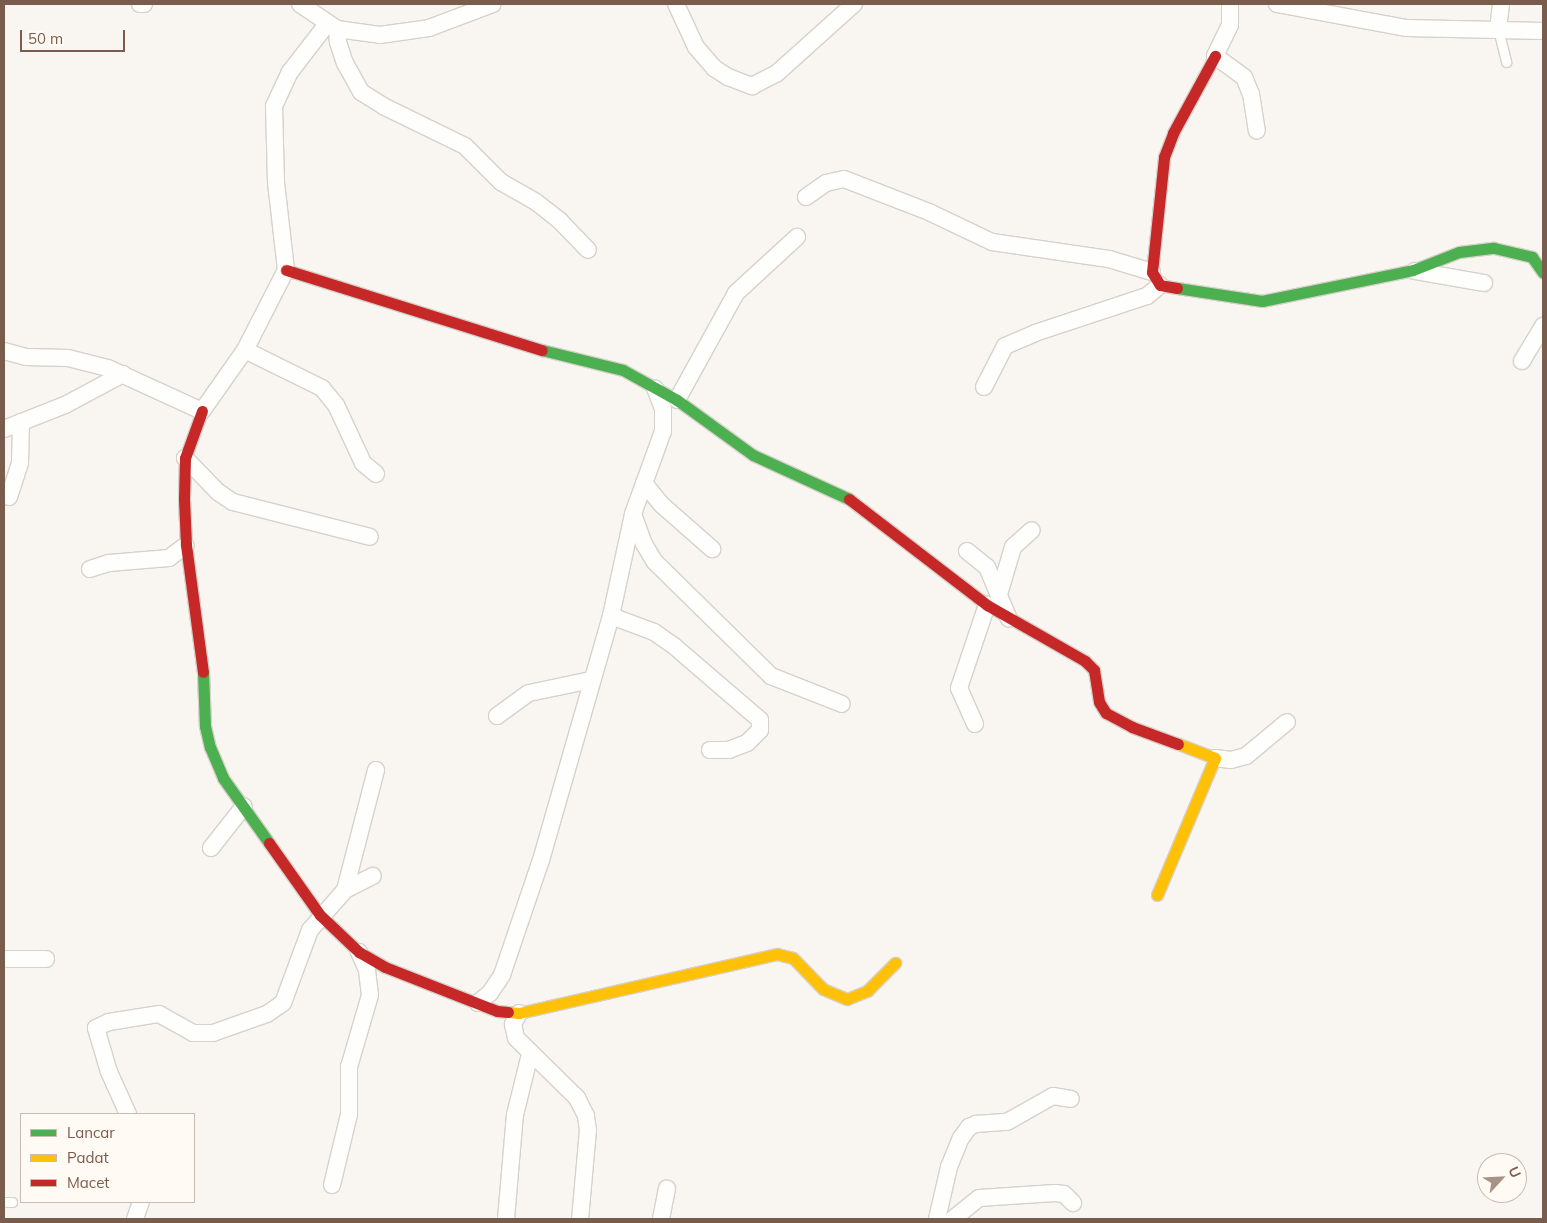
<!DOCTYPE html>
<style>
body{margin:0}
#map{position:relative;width:1547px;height:1223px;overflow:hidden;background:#f9f5f0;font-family:Mulish,sans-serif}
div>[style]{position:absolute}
.roads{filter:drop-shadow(1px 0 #d7d1cb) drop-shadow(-1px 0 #d7d1cb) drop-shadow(0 1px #d7d1cb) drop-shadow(0 -1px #d7d1cb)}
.lane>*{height:9px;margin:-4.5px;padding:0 4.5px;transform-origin:4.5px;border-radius:4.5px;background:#fefefd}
.street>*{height:16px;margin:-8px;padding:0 8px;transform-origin:8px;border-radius:8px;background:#fefefd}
.fast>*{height:11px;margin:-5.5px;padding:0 5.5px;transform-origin:5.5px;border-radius:5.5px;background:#4caf50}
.slow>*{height:11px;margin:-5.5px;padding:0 5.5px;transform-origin:5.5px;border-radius:5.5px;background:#ffc107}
.jam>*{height:11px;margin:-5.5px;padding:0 5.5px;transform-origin:5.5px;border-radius:5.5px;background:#c62828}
span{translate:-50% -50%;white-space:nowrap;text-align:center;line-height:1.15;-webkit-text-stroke:5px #fffaf3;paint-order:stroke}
.frame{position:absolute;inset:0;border:5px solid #7a5c4d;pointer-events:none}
.legend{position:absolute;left:20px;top:1113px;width:175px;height:90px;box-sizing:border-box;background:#fffaf3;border:1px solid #cabbb1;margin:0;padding:6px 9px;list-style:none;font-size:15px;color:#7a5c4d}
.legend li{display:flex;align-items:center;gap:10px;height:25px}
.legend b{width:25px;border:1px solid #cabbb1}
.north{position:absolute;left:1477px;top:1153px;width:50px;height:50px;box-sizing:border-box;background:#fffaf3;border:1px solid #cabbb1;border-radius:50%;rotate:65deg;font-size:14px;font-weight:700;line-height:20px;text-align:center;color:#7a5c4d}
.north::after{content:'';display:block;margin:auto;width:18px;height:22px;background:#a69286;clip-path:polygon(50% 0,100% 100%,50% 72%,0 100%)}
.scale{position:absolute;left:20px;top:30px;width:105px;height:22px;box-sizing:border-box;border:2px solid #7a5c4d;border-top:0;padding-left:6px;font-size:15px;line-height:18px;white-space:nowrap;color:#7a5c4d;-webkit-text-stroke:4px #fffaf3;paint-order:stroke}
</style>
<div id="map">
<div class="roads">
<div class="lane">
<div style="left:1498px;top:29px;width:34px;rotate:76deg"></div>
<div style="left:4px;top:1202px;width:8px"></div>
</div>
<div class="street">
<div style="left:140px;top:4px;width:4px"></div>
<div style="left:300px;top:4px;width:45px;rotate:34deg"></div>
<div style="left:337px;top:29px;width:43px;rotate:7.9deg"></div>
<div style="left:380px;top:35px;width:49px;rotate:-8.1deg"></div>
<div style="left:429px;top:28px;width:68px;rotate:-20.6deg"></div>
<div style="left:676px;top:4px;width:47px;rotate:65.1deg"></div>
<div style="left:696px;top:47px;width:28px;rotate:49deg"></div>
<div style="left:714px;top:68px;width:17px;rotate:33deg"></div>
<div style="left:728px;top:77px;width:26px;rotate:21deg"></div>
<div style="left:752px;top:86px;width:27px;rotate:-27deg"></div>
<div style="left:776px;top:74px;width:105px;rotate:-41.9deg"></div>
<div style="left:1230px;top:4px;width:21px;rotate:90deg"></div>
<div style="left:1230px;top:25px;width:34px;rotate:116deg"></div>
<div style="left:1215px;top:56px;width:36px;rotate:36deg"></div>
<div style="left:1244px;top:77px;width:18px;rotate:68deg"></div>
<div style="left:1251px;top:94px;width:37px;rotate:81deg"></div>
<div style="left:1277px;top:4px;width:132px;rotate:10.5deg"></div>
<div style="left:1407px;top:28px;width:136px;rotate:1.3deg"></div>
<div style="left:337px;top:29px;width:13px;rotate:86deg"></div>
<div style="left:338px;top:42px;width:22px;rotate:72deg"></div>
<div style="left:345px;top:63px;width:33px;rotate:61deg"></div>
<div style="left:361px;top:92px;width:26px;rotate:32deg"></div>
<div style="left:383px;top:106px;width:91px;rotate:26deg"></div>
<div style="left:465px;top:146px;width:51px;rotate:45deg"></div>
<div style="left:501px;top:182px;width:40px;rotate:29.7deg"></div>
<div style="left:536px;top:202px;width:31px;rotate:38deg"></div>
<div style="left:560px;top:221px;width:40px;rotate:46deg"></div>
<div style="left:1498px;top:29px;width:25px;rotate:-83deg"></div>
<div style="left:806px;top:197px;width:24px;rotate:-35deg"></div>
<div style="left:826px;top:183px;width:18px;rotate:-13deg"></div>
<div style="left:844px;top:179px;width:91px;rotate:21.2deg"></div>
<div style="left:929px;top:212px;width:70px;rotate:25.5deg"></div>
<div style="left:992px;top:242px;width:118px;rotate:8.3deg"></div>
<div style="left:1109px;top:259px;width:45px;rotate:16.8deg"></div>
<div style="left:1415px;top:271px;width:70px;rotate:9.9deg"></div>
<div style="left:245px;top:350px;width:86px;rotate:26.3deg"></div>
<div style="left:322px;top:388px;width:22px;rotate:51deg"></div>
<div style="left:336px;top:405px;width:64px;rotate:65deg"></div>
<div style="left:363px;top:463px;width:17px;rotate:40deg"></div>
<div style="left:4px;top:351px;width:23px;rotate:15deg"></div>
<div style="left:26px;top:357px;width:42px;rotate:1.4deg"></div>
<div style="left:68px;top:358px;width:41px;rotate:14deg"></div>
<div style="left:108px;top:368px;width:103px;rotate:24.6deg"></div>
<div style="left:202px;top:411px;width:75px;rotate:-54.8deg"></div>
<div style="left:245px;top:350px;width:90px;rotate:-62.9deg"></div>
<div style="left:286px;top:270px;width:89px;rotate:-96.5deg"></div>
<div style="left:276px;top:182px;width:76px;rotate:-91.5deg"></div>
<div style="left:274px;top:106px;width:38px;rotate:-65deg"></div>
<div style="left:290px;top:72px;width:61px;rotate:-52.4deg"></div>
<div style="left:1522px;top:361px;width:41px;rotate:-59deg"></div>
<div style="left:984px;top:387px;width:46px;rotate:-62.9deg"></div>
<div style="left:1005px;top:346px;width:33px;rotate:-23deg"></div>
<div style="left:1035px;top:333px;width:118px;rotate:-18.3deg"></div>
<div style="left:1147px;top:296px;width:17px;rotate:-40deg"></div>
<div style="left:677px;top:400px;width:122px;rotate:-61.1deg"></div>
<div style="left:736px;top:293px;width:83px;rotate:-42.6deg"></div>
<div style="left:4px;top:429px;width:66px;rotate:-21.5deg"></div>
<div style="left:65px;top:405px;width:66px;rotate:-28.1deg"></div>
<div style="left:185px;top:458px;width:47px;rotate:45.9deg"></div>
<div style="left:218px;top:492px;width:18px;rotate:34deg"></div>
<div style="left:233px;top:502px;width:141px;rotate:14.3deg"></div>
<div style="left:644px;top:483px;width:28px;rotate:51deg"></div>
<div style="left:662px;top:505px;width:67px;rotate:41.3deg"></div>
<div style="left:9px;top:497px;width:36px;rotate:-72deg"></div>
<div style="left:20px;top:463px;width:41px;rotate:-88.6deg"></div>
<div style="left:633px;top:514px;width:32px;rotate:70deg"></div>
<div style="left:644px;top:544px;width:21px;rotate:59deg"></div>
<div style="left:655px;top:562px;width:163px;rotate:44.5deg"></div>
<div style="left:771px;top:676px;width:76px;rotate:21.5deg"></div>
<div style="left:967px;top:551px;width:26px;rotate:39deg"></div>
<div style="left:987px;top:567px;width:56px;rotate:67.1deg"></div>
<div style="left:90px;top:569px;width:20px;rotate:-18deg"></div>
<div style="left:109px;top:563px;width:60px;rotate:-4.8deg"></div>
<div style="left:169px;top:558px;width:21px;rotate:-37deg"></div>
<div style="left:1000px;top:591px;width:46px;rotate:-73.5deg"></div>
<div style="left:1013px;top:547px;width:25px;rotate:-42deg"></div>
<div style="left:611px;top:616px;width:46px;rotate:20.4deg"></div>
<div style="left:654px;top:632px;width:24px;rotate:35deg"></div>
<div style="left:674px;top:646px;width:113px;rotate:40.7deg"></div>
<div style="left:760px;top:720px;width:10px;rotate:90deg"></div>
<div style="left:760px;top:730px;width:18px;rotate:135deg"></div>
<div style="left:747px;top:743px;width:19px;rotate:159deg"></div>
<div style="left:729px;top:750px;width:19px;rotate:180deg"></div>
<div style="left:497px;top:716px;width:39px;rotate:-36deg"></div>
<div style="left:529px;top:693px;width:63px;rotate:-11.8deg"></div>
<div style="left:975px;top:724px;width:39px;rotate:-114deg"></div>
<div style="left:959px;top:688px;width:88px;rotate:-71.4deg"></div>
<div style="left:1215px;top:758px;width:16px;rotate:7deg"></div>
<div style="left:1231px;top:760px;width:16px;rotate:-15deg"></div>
<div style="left:1246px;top:756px;width:53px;rotate:-39.7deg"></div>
<div style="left:211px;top:848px;width:53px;rotate:-51.8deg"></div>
<div style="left:345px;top:890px;width:31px;rotate:-27deg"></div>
<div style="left:4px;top:959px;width:42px"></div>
<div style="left:478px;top:1003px;width:16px;rotate:-40deg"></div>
<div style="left:490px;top:993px;width:22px;rotate:-56deg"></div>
<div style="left:502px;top:975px;width:121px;rotate:-71.3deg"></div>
<div style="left:541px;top:860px;width:254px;rotate:-74deg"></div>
<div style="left:611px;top:616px;width:104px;rotate:-77.8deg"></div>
<div style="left:633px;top:514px;width:88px;rotate:-70.1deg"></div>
<div style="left:663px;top:431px;width:22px;rotate:-90deg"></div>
<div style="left:663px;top:409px;width:22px;rotate:-111deg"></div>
<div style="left:519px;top:1013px;width:13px;rotate:119deg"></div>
<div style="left:513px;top:1024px;width:14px;rotate:78deg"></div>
<div style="left:516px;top:1038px;width:86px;rotate:44.5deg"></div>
<div style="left:577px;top:1098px;width:20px;rotate:63deg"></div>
<div style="left:586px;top:1116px;width:14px;rotate:82deg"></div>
<div style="left:588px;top:1130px;width:89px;rotate:95.1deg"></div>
<div style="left:128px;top:1114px;width:46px;rotate:-114.3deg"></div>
<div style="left:109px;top:1072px;width:46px;rotate:-106.5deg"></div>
<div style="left:96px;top:1028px;width:14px;rotate:-25deg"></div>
<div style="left:109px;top:1022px;width:51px;rotate:-9.1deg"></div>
<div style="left:159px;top:1014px;width:39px;rotate:29deg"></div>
<div style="left:193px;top:1033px;width:20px"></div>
<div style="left:213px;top:1033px;width:57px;rotate:-19.4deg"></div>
<div style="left:267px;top:1014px;width:19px;rotate:-35deg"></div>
<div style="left:283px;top:1003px;width:78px;rotate:-69.7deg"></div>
<div style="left:310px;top:930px;width:53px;rotate:-48.8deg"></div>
<div style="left:345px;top:890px;width:124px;rotate:-75.5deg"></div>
<div style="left:332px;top:1185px;width:73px;rotate:-76.5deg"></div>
<div style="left:349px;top:1114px;width:47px;rotate:-90deg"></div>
<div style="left:349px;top:1067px;width:75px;rotate:-73.7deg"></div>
<div style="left:370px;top:995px;width:25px;rotate:-97deg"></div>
<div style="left:367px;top:970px;width:20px;rotate:-114deg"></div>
<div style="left:135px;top:1219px;width:18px;rotate:-71deg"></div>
<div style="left:506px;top:1219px;width:104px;rotate:-85.1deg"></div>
<div style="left:515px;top:1115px;width:63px;rotate:-76.2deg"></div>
<div style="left:661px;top:1219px;width:31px;rotate:-79deg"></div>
<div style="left:937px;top:1219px;width:53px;rotate:-77deg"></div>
<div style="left:949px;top:1167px;width:31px;rotate:-68deg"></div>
<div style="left:961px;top:1138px;width:14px;rotate:-54deg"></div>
<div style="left:969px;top:1127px;width:8px;rotate:-23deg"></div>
<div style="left:976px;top:1124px;width:31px;rotate:-4deg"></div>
<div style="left:1007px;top:1122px;width:53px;rotate:-29.5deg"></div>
<div style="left:1053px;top:1096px;width:18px;rotate:9deg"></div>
<div style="left:953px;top:1219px;width:33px;rotate:-39deg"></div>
<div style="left:979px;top:1198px;width:76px;rotate:-3.8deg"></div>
<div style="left:1055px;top:1193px;width:9px;rotate:6deg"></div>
<div style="left:1064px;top:1194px;width:13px;rotate:45deg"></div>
</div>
<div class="fast">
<div style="left:1177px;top:288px;width:86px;rotate:8.7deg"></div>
<div style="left:1262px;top:301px;width:154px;rotate:-11.6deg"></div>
<div style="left:1413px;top:270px;width:49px;rotate:-21.4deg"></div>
<div style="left:1459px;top:252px;width:35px;rotate:-7deg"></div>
<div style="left:1494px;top:248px;width:39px;rotate:13deg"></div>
<div style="left:1532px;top:257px;width:19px;rotate:55deg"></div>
<div style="left:542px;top:350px;width:83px;rotate:13.9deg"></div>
<div style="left:623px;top:370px;width:62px;rotate:29.1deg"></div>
<div style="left:677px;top:400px;width:94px;rotate:35.9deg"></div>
<div style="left:753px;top:455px;width:106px;rotate:24.6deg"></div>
<div style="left:203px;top:672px;width:54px;rotate:87.9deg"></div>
<div style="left:205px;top:726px;width:22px;rotate:77deg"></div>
<div style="left:210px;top:747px;width:34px;rotate:67deg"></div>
<div style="left:223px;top:778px;width:80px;rotate:54.7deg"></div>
</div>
<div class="slow">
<div style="left:1157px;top:895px;width:149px;rotate:-67.1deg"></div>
<div style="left:1215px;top:758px;width:40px;rotate:-159deg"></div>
<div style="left:508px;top:1012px;width:11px;rotate:5deg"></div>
<div style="left:519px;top:1013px;width:265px;rotate:-12.9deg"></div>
<div style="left:777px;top:954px;width:16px;rotate:14deg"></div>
<div style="left:793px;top:958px;width:43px;rotate:45.9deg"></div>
<div style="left:823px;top:989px;width:26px;rotate:23deg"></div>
<div style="left:847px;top:999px;width:22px;rotate:-22deg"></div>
<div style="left:867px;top:991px;width:40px;rotate:-45deg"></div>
</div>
<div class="jam">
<div style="left:286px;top:270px;width:268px;rotate:17.4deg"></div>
<div style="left:1177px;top:288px;width:17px;rotate:-170deg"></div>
<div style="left:1160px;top:285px;width:15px;rotate:-122deg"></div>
<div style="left:1152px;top:272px;width:116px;rotate:-84deg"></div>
<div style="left:1164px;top:157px;width:26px;rotate:-69deg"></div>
<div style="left:1173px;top:133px;width:88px;rotate:-61.4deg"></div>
<div style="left:202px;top:411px;width:50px;rotate:109.9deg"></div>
<div style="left:185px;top:458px;width:41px;rotate:91.4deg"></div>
<div style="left:184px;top:499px;width:46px;rotate:87.5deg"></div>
<div style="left:186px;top:545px;width:128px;rotate:82.4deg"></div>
<div style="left:849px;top:499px;width:174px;rotate:37.5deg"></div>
<div style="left:987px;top:605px;width:113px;rotate:29.7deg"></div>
<div style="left:1085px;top:661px;width:13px;rotate:45deg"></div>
<div style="left:1094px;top:670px;width:32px;rotate:81deg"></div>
<div style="left:1099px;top:702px;width:13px;rotate:58deg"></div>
<div style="left:1106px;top:713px;width:30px;rotate:28deg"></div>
<div style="left:1132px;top:727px;width:49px;rotate:20.3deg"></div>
<div style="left:269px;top:843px;width:88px;rotate:54.7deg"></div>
<div style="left:320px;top:915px;width:54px;rotate:43.5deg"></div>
<div style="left:359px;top:952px;width:30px;rotate:30deg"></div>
<div style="left:385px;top:967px;width:120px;rotate:21.4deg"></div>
<div style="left:497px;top:1011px;width:11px;rotate:5deg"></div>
</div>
</div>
<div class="frame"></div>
<ul class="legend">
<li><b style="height:6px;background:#4caf50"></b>Lancar</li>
<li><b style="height:6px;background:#ffc107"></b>Padat</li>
<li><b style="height:6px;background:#c62828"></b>Macet</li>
</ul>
<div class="north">U</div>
<div class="scale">50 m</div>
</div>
